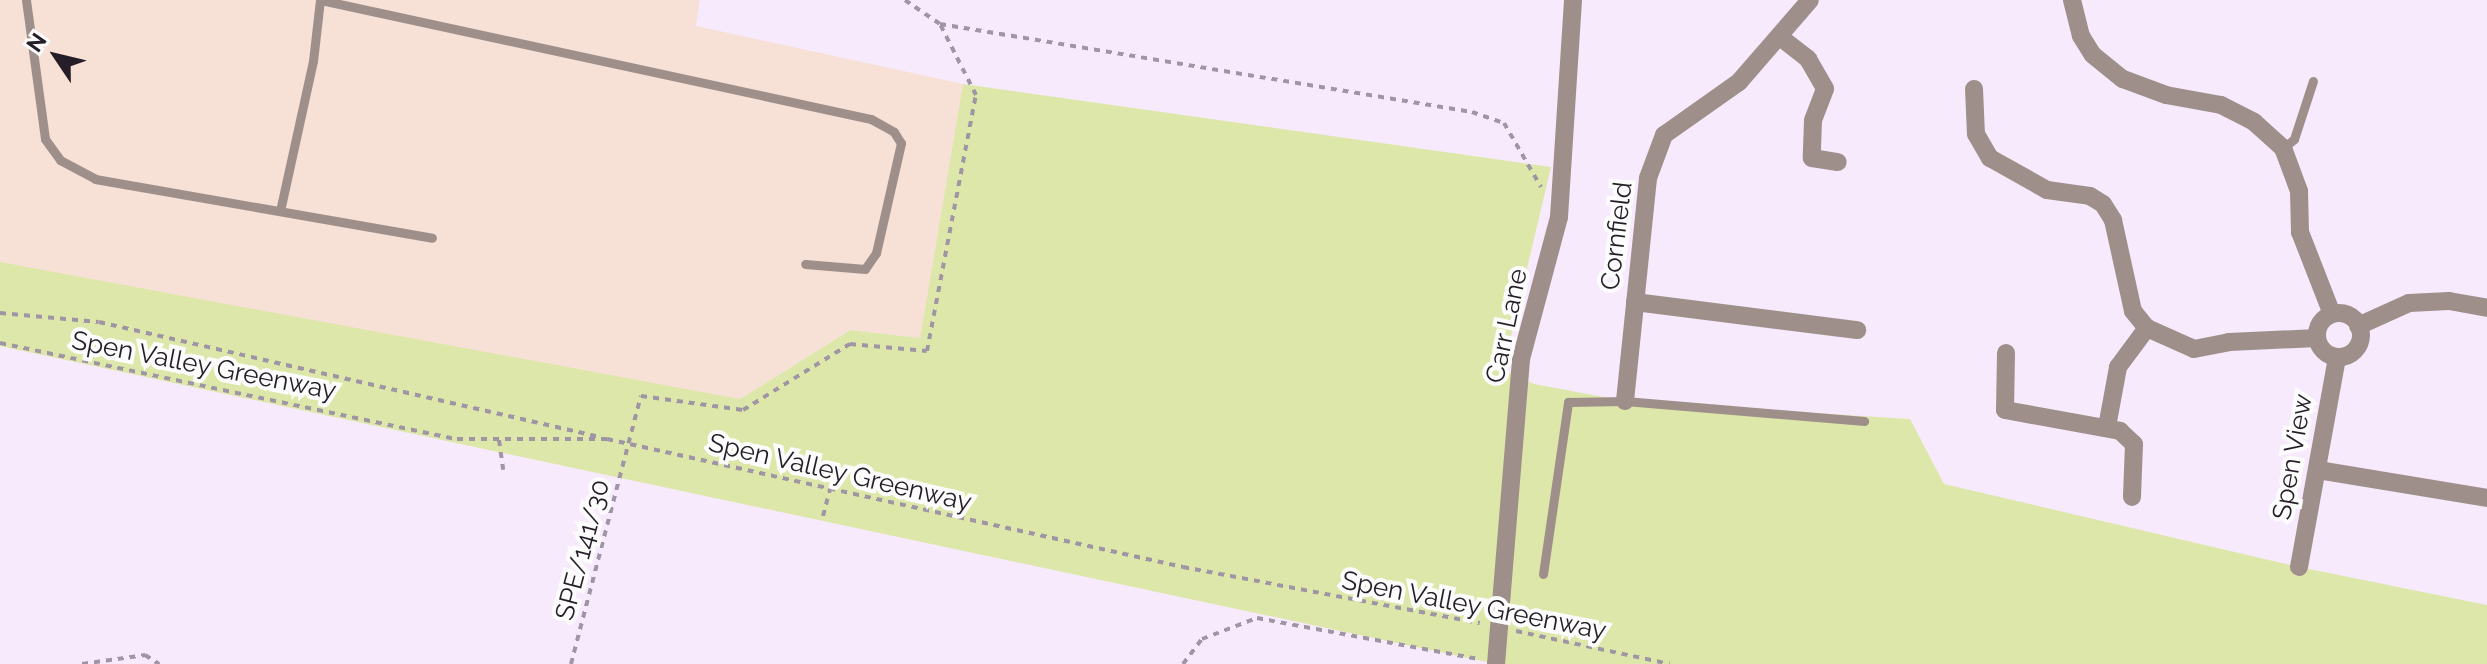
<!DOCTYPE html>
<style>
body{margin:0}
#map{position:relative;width:2487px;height:664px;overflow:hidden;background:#f7eafc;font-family:Raleway,sans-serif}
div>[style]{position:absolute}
.industrial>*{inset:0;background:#f7e0d5}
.green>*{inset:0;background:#dde7a9}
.path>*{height:4px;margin-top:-2px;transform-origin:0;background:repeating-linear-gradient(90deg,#a095a4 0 6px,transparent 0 12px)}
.lane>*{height:9px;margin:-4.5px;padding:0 4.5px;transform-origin:4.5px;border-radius:4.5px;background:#9f8f8a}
.street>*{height:18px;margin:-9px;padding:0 9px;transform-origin:9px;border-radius:9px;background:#9f8f8a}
.street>.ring{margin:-9px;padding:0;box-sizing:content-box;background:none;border:18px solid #9f8f8a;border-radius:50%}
span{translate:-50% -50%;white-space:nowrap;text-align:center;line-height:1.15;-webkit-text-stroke:8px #fcfcfc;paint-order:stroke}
.street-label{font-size:26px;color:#251d27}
.north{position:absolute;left:16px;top:16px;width:80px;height:80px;-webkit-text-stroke:6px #fcfcfc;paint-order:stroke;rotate:305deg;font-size:22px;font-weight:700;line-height:32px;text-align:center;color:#251d27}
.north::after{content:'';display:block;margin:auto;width:28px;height:36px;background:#251d27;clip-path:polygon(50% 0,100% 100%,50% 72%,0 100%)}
</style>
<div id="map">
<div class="industrial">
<div style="clip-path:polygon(0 0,700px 0,696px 26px,963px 84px,920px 338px,849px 330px,740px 399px,0 264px)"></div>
</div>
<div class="green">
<div style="clip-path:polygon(963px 84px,1551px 167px,1503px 370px,1534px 384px,1625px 401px,1910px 419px,1944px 484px,2299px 567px,2487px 605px,2487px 664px,1496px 664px,0 346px,0 262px,740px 399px,850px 330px,920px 338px)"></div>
</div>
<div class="path">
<div style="left:905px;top:0;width:42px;rotate:34.4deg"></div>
<div style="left:940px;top:24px;width:539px;rotate:9.39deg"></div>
<div style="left:1472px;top:112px;width:34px;rotate:19deg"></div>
<div style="left:1504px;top:123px;width:74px;rotate:60deg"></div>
<div style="left:0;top:313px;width:99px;rotate:5.2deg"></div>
<div style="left:99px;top:322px;width:514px;rotate:12.93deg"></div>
<div style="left:0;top:343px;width:467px;rotate:11.9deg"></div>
<div style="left:457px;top:439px;width:150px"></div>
<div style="left:607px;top:439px;width:590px;rotate:12.53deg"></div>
<div style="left:1183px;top:567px;width:302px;rotate:10.7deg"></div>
<div style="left:499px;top:440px;width:30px;rotate:82deg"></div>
<div style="left:823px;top:516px;width:59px;rotate:-75.3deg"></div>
<div style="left:1516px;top:631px;width:157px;rotate:12.1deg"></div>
<div style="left:82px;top:664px;width:64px;rotate:-8.1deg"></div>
<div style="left:145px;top:655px;width:17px;rotate:33deg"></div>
<div style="left:571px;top:664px;width:277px;rotate:-75.4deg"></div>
<div style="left:641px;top:396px;width:103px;rotate:7.8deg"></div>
<div style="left:743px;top:410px;width:126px;rotate:-31.7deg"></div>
<div style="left:850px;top:344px;width:77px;rotate:5.2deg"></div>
<div style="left:927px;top:351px;width:261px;rotate:-79.2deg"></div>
<div style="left:976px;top:95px;width:80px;rotate:-116.9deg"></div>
<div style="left:1183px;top:664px;width:31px;rotate:-53deg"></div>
<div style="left:1202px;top:639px;width:59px;rotate:-20.9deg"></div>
<div style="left:1257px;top:618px;width:225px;rotate:10.5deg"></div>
</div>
<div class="lane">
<div style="left:26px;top:0;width:140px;rotate:82.2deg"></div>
<div style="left:45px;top:139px;width:26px;rotate:54deg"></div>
<div style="left:60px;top:160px;width:40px;rotate:28deg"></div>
<div style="left:95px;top:179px;width:342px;rotate:9.9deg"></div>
<div style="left:321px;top:0;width:563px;rotate:12.21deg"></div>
<div style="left:871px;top:119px;width:26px;rotate:29deg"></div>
<div style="left:894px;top:132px;width:13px;rotate:58deg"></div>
<div style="left:901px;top:143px;width:113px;rotate:102.8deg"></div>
<div style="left:876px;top:253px;width:19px;rotate:125deg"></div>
<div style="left:865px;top:269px;width:60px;rotate:-175.2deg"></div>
<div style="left:2283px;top:148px;width:14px;rotate:-39deg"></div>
<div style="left:2294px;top:139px;width:61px;rotate:-71.9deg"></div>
<div style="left:280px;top:211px;width:154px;rotate:-77.6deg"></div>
<div style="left:313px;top:61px;width:61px;rotate:-83.5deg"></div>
<div style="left:1543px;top:574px;width:174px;rotate:-81.7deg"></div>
<div style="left:1568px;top:402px;width:57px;rotate:-1deg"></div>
<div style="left:1625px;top:401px;width:240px;rotate:4.8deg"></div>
</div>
<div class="street">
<div style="left:2072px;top:0;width:37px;rotate:76deg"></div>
<div style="left:2081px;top:36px;width:22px;rotate:58deg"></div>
<div style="left:2093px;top:55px;width:38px;rotate:39deg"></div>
<div style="left:2123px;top:79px;width:46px;rotate:20.4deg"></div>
<div style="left:2166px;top:95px;width:56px;rotate:10.3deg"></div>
<div style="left:2221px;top:105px;width:37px;rotate:27deg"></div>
<div style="left:2254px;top:122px;width:39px;rotate:42deg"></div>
<div style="left:2283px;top:148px;width:46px;rotate:69.6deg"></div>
<div style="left:2299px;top:191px;width:41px;rotate:88.6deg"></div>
<div style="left:2300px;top:232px;width:88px;rotate:68.7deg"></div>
<div style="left:1780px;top:37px;width:36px;rotate:38deg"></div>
<div style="left:1808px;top:59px;width:34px;rotate:60deg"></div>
<div style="left:1825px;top:89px;width:33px;rotate:111deg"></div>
<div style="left:1813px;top:120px;width:38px;rotate:92deg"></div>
<div style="left:1812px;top:158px;width:26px;rotate:9deg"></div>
<div style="left:1974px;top:89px;width:45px;rotate:87.5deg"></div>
<div style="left:1976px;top:134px;width:28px;rotate:60deg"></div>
<div style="left:1990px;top:158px;width:65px;rotate:29.3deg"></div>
<div style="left:2047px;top:190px;width:43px;rotate:7.9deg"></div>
<div style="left:2090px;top:196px;width:15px;rotate:32deg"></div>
<div style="left:2103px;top:204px;width:19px;rotate:58deg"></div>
<div style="left:2113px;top:220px;width:93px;rotate:77.6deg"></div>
<div style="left:2133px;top:311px;width:22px;rotate:51deg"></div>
<div style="left:2147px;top:328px;width:51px;rotate:24.1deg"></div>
<div style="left:2194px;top:349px;width:36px;rotate:-11deg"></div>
<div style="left:2229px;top:342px;width:88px;rotate:-2.6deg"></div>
<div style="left:1635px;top:302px;width:224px;rotate:7.2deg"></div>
<div class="ring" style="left:2317px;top:313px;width:26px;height:26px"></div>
<div style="left:2358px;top:326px;width:56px;rotate:-24.3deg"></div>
<div style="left:2409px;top:303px;width:40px;rotate:-2.9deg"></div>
<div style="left:2449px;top:301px;width:39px;rotate:10deg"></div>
<div style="left:2006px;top:353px;width:57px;rotate:91deg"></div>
<div style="left:2005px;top:410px;width:117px;rotate:10.3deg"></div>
<div style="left:2120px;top:431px;width:19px;rotate:43deg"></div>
<div style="left:2134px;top:444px;width:53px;rotate:92.2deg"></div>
<div style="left:1625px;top:401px;width:224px;rotate:-84.1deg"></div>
<div style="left:1648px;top:178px;width:46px;rotate:-69.6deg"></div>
<div style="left:1664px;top:135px;width:92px;rotate:-35.2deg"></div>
<div style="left:1739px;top:82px;width:108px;rotate:-49.1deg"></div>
<div style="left:2107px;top:427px;width:61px;rotate:-79.6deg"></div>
<div style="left:2118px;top:367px;width:49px;rotate:-53.4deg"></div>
<div style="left:2318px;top:470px;width:171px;rotate:9.4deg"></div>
<div style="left:2299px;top:567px;width:213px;rotate:-79.7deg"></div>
<div style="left:1496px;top:664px;width:306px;rotate:-85.3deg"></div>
<div style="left:1521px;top:359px;width:147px;rotate:-75deg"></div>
<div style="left:1559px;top:217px;width:217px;rotate:-86.3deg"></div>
</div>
<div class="street-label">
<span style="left:1617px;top:236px;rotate:-83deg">Cornfield</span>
<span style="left:1507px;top:326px;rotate:-78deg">Carr Lane</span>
<span style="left:204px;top:366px;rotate:11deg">Spen Valley Greenway</span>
<span style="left:2293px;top:457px;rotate:-80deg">Spen View</span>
<span style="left:840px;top:473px;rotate:13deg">Spen Valley Greenway</span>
<span style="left:583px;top:550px;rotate:-75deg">SPE/141/30</span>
<span style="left:1474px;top:606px;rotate:11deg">Spen Valley Greenway</span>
</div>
<div class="north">N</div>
</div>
